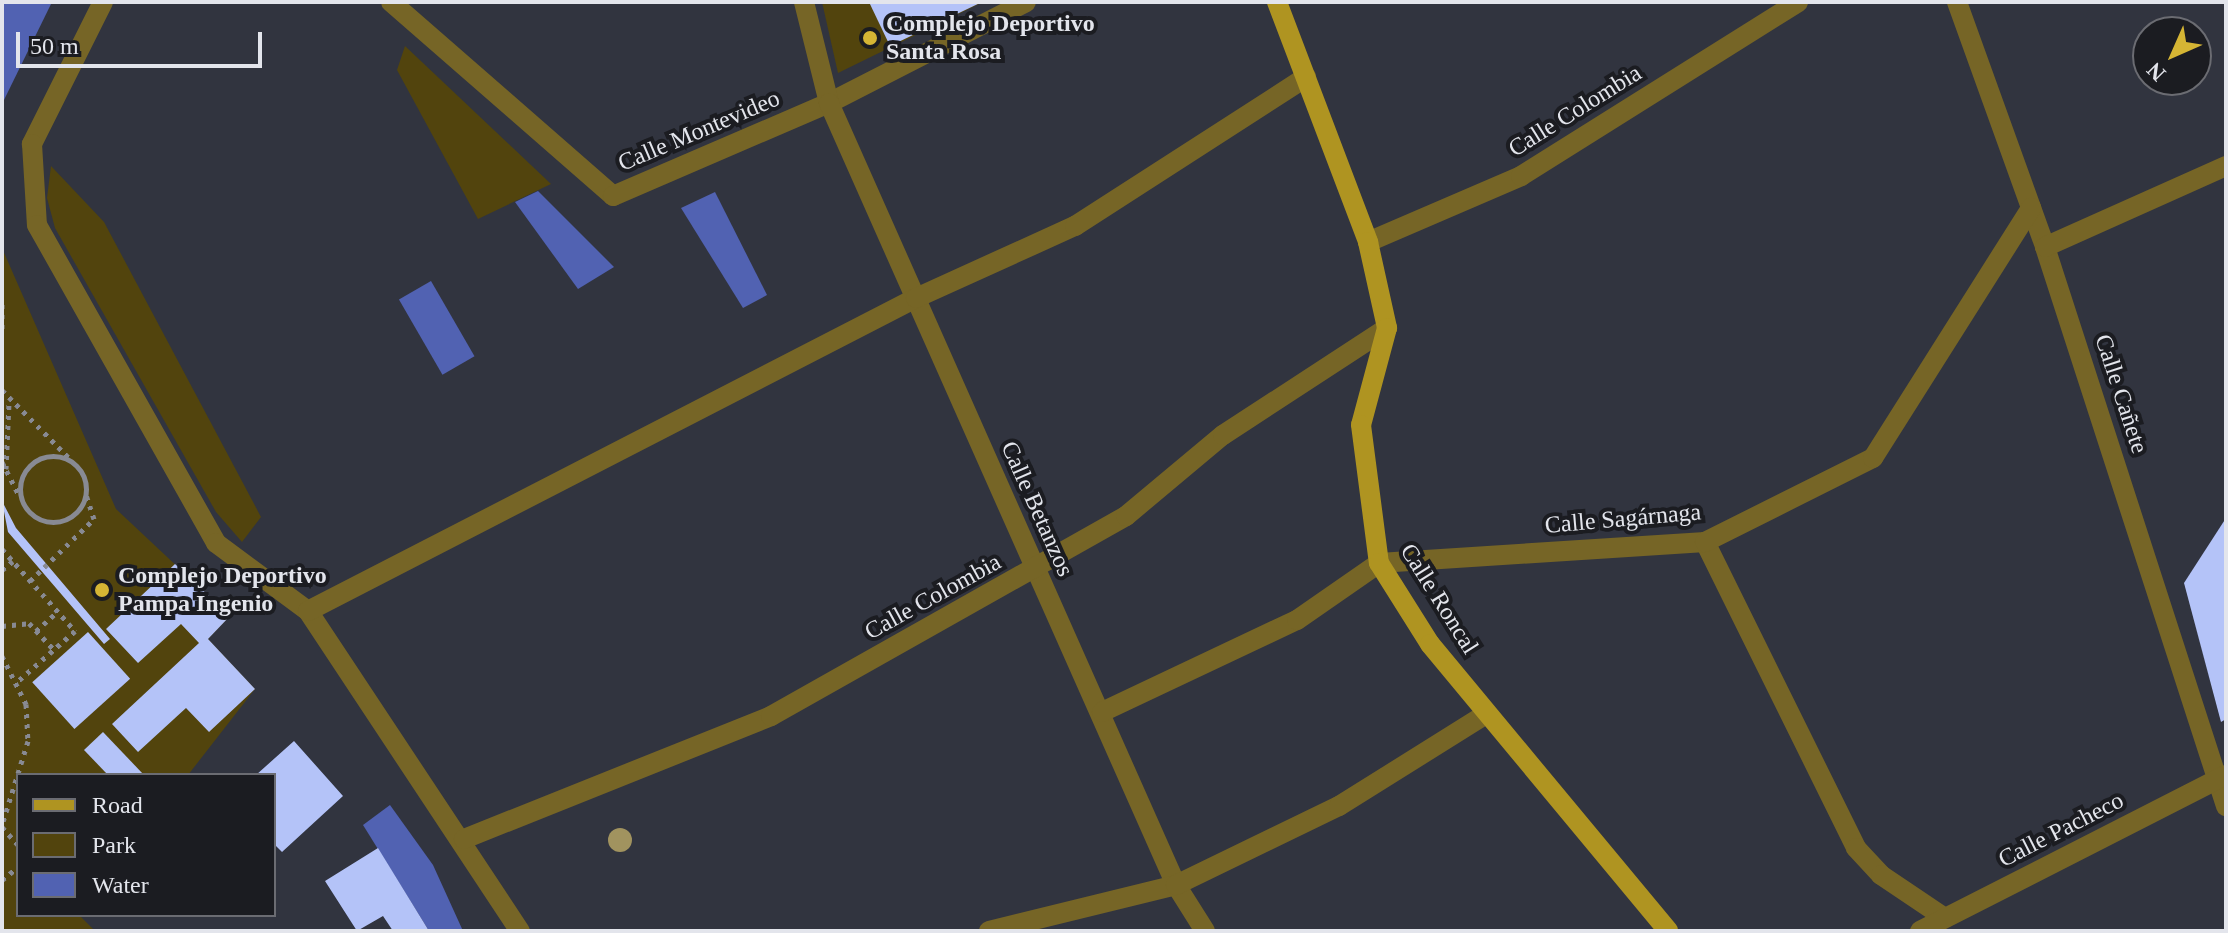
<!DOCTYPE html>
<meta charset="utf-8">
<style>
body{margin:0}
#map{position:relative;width:2228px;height:933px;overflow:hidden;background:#31343f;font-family:"Times New Roman",serif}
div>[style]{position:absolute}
.green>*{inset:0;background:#52440d}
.water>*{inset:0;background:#5162b2;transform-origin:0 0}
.building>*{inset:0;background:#b4c3f8;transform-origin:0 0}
.path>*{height:5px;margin-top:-2.5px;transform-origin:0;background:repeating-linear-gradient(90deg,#888a93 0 4px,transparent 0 10px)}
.path>.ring{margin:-2.5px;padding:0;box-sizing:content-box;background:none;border:5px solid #888a93;border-radius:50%}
.street>*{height:20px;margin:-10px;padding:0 10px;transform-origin:10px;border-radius:10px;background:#766526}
.primary>*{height:20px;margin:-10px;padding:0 10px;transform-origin:10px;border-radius:10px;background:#af9421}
.trees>*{width:24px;height:24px;margin:-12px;border-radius:50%;background:#a1935f}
.dots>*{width:22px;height:22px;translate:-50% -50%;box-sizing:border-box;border:4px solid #1b1c21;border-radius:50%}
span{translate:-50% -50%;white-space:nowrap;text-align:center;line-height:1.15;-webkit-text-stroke:8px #1b1c21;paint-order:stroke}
.poi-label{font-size:24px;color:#e3e5ec;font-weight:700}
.left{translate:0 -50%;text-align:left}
.street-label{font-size:24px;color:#e3e5ec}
.frame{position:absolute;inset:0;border:4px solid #e3e5ec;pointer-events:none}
.legend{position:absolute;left:16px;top:773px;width:260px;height:144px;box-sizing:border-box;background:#1b1c21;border:2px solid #6b6c72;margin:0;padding:10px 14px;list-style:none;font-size:24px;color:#e3e5ec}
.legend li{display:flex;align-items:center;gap:16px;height:40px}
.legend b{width:40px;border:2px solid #6b6c72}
.north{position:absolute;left:2132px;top:16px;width:80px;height:80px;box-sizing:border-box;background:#1b1c21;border:2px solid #6b6c72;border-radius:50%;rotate:225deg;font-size:22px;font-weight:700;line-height:32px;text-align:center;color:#e3e5ec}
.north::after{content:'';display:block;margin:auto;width:28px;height:36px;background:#d5b534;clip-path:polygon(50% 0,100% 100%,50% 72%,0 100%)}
.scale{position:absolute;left:16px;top:32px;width:246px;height:36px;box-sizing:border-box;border:4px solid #e3e5ec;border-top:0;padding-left:10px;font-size:24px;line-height:28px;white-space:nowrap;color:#e3e5ec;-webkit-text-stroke:6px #1b1c21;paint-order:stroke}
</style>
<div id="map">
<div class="green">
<div style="clip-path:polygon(822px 2px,983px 2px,838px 73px)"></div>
<div style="clip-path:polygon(405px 46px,551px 184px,478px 219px,397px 70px)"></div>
<div style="clip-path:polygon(51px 166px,104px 222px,261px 517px,242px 542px,216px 512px,55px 228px,47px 198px)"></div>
<div style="clip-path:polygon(2px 248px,116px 509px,230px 616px,208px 639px,255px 689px,188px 775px,18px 775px,18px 915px,79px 915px,95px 931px,2px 931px)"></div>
</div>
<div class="water">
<div style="clip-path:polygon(4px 2px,52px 2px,3px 102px,2px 6px)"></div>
<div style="clip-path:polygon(538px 191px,614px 267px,578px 289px,515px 202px)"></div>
<div style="clip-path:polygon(715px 192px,767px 295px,743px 308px,681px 208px)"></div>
<div style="left:431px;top:281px;width:87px;height:37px;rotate:60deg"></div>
<div style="clip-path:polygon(390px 805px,433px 865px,463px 931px,429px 931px,363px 825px)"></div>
</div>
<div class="building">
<div style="clip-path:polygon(869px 2px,982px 2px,890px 46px)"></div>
<div style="clip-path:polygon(2px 501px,16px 528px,110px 639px,104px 644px,8px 532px)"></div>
<div style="clip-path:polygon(2226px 518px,2226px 719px,2221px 722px,2184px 583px)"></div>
<div style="clip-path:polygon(175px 564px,230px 616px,208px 639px,255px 689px,209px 732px,186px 708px,138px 752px,112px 724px,199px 643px,181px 624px,138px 663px,106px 629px)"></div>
<div style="left:88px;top:632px;width:63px;height:75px;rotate:48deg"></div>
<div style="clip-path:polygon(103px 732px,144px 775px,108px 775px,84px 750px)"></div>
<div style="clip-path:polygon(294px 741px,343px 796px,282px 852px,274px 844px,274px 775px,256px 775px)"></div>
<div style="clip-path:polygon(378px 848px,429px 931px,393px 931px,383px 916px,357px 931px,325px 881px)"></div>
</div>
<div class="path">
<div style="left:2px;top:304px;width:27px;rotate:90deg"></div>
<div style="left:2px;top:390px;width:98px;rotate:45.4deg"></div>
<div class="ring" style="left:20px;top:456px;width:61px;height:61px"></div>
<div style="left:2px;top:462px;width:35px;rotate:63deg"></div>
<div style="left:6px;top:469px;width:67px;rotate:-87.4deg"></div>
<div style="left:2px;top:549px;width:110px;rotate:48.3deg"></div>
<div style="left:75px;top:631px;width:76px;rotate:138.7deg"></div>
<div style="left:2px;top:570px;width:14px;rotate:-39deg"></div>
<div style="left:30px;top:581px;width:89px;rotate:-44.1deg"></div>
<div style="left:94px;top:519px;width:25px;rotate:-108deg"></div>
<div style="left:2px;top:626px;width:27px;rotate:-6deg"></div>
<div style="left:29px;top:623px;width:37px;rotate:47deg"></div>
<div style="left:36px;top:631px;width:28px;rotate:-42deg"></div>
<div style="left:2px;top:656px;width:54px;rotate:63.4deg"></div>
<div style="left:26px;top:704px;width:37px;rotate:87deg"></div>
<div style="left:28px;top:741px;width:88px;rotate:107.2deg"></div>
<div style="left:2px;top:827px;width:24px;rotate:48deg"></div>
<div style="left:2px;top:880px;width:21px;rotate:-39deg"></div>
</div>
<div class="street">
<div style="left:103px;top:2px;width:159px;rotate:116.6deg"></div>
<div style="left:32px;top:144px;width:81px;rotate:86.5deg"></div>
<div style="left:37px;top:225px;width:365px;rotate:60.6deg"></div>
<div style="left:216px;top:543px;width:114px;rotate:36.5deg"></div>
<div style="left:308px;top:611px;width:384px;rotate:56.5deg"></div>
<div style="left:391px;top:2px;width:295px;rotate:41.1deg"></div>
<div style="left:613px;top:196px;width:235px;rotate:-23.3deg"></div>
<div style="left:829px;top:103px;width:221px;rotate:-27.1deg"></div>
<div style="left:804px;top:2px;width:104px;rotate:76.1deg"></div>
<div style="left:829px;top:103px;width:856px;rotate:66.07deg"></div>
<div style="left:1176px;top:885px;width:54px;rotate:57.8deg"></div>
<div style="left:1957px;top:2px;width:260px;rotate:70.2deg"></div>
<div style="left:2045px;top:247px;width:588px;rotate:72.06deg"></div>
<div style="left:1368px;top:242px;width:167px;rotate:-23.3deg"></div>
<div style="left:1521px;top:176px;width:327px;rotate:-32.1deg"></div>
<div style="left:2045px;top:247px;width:198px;rotate:-24.1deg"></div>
<div style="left:1705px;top:542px;width:341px;rotate:63.7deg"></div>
<div style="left:1856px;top:848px;width:37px;rotate:47deg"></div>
<div style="left:1881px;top:875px;width:77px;rotate:33.9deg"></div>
<div style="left:308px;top:611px;width:684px;rotate:-27.24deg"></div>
<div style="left:916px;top:298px;width:175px;rotate:-24.4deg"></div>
<div style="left:1075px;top:226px;width:275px;rotate:-32.8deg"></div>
<div style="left:1102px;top:712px;width:216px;rotate:-25.3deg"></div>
<div style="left:1297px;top:620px;width:100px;rotate:-34.8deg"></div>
<div style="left:1379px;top:563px;width:327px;rotate:-3.7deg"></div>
<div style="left:1705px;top:542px;width:188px;rotate:-26.6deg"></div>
<div style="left:1873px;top:458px;width:296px;rotate:-57.7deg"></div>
<div style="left:464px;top:839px;width:331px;rotate:-21.8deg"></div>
<div style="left:771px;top:716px;width:407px;rotate:-29.4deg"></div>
<div style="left:1126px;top:516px;width:126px;rotate:-39.9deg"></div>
<div style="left:1223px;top:435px;width:196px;rotate:-33.1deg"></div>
<div style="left:989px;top:931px;width:193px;rotate:-13.8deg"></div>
<div style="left:1176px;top:885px;width:181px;rotate:-25.9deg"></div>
<div style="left:1339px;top:806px;width:173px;rotate:-32deg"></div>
<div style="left:1920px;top:931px;width:343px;rotate:-27deg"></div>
</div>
<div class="primary">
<div style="left:1277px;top:2px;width:257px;rotate:69.2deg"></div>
<div style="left:1368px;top:242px;width:88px;rotate:77.5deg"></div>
<div style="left:1387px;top:328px;width:100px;rotate:105deg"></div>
<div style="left:1361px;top:425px;width:139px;rotate:82.6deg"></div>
<div style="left:1379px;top:563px;width:96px;rotate:57.8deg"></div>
<div style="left:1430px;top:644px;width:373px;rotate:50.3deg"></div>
</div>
<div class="trees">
<div style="left:620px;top:840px"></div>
</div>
<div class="dots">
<div style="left:870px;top:38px;background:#d5b534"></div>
<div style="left:102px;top:590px;background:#d5b534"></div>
</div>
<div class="poi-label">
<span class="left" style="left:886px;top:38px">Complejo Deportivo<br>Santa Rosa</span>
<span class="left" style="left:118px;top:590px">Complejo Deportivo<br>Pampa Ingenio</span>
</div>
<div class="street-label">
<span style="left:1575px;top:111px;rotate:-32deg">Calle Colombia</span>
<span style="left:699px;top:131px;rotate:-23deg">Calle Montevideo</span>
<span style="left:2121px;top:394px;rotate:72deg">Calle Cañete</span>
<span style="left:1037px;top:509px;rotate:66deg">Calle Betanzos</span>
<span style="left:1623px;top:519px;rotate:-5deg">Calle Sagárnaga</span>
<span style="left:933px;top:597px;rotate:-29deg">Calle Colombia</span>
<span style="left:1439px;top:599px;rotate:58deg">Calle Roncal</span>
<span style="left:2061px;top:830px;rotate:-27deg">Calle Pacheco</span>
</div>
<div class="frame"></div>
<ul class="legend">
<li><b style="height:10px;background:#af9421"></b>Road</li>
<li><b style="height:22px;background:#52440d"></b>Park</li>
<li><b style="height:22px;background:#5162b2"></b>Water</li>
</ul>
<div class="north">N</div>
<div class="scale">50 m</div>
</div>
